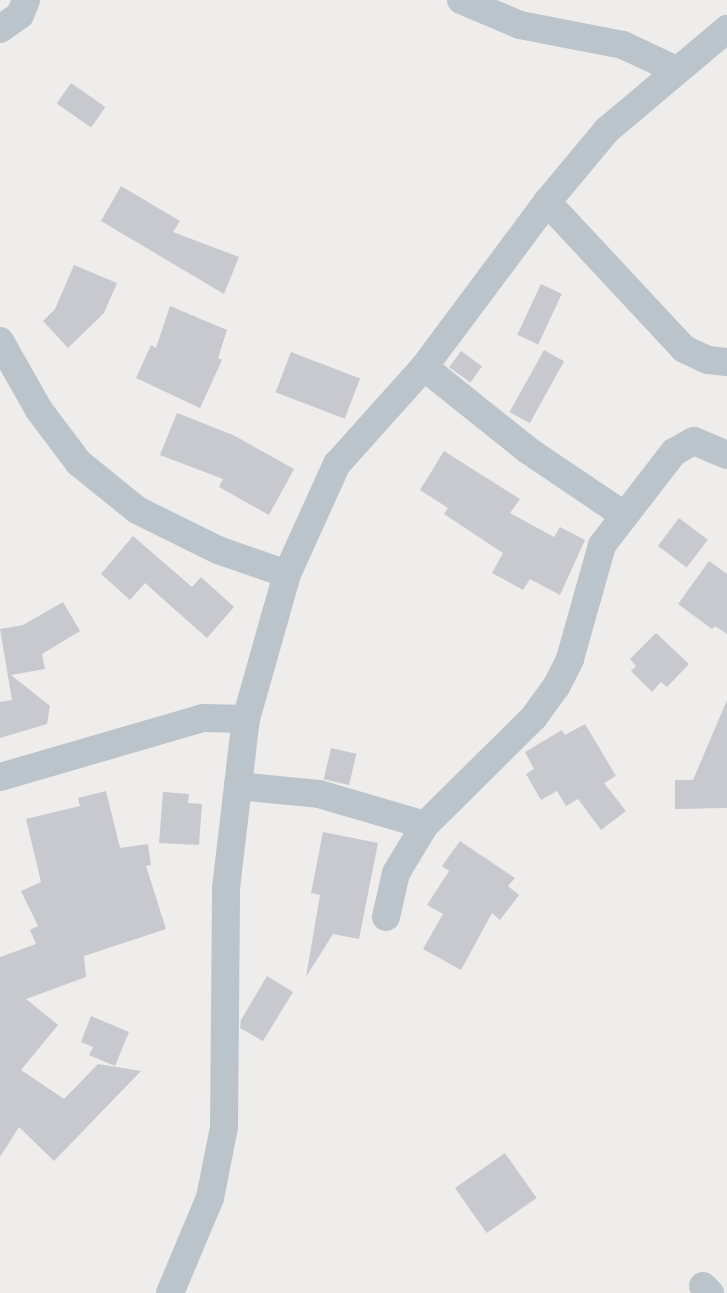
<!DOCTYPE html>
<style>
body{margin:0}
#map{position:relative;width:727px;height:1293px;overflow:hidden;background:#efecec;font-family:Signika,sans-serif}
div>[style]{position:absolute}
.building>*{inset:0;background:#c7c9cf;transform-origin:0 0}
.minor>*{height:28px;margin:-14px;padding:0 14px;transform-origin:14px;border-radius:14px;background:#bbc4cb}
span{translate:-50% -50%;white-space:nowrap;text-align:center;line-height:1.15;-webkit-text-stroke:4.5px #fff;paint-order:stroke}
</style>
<div id="map">
<div class="building">
<div style="left:71px;top:83px;width:42px;height:25px;rotate:35deg"></div>
<div style="clip-path:polygon(121px 186px,180px 221px,173px 232px,239px 257px,224px 294px,101px 221px)"></div>
<div style="clip-path:polygon(74px 265px,117px 283px,104px 313px,68px 348px,43px 321px,55px 309px)"></div>
<div style="left:541px;top:284px;width:23px;height:56px;rotate:25deg"></div>
<div style="clip-path:polygon(170px 306px,227px 330px,218px 358px,222px 360px,200px 408px,136px 378px,151px 345px,156px 348px)"></div>
<div style="left:544px;top:350px;width:23px;height:71px;rotate:29deg"></div>
<div style="left:461px;top:351px;width:26px;height:20px;rotate:36deg"></div>
<div style="left:291px;top:352px;width:74px;height:43px;rotate:21deg"></div>
<div style="clip-path:polygon(177px 413px,233px 435px,294px 469px,269px 515px,219px 487px,223px 479px,160px 455px)"></div>
<div style="clip-path:polygon(444px 451px,520px 499px,510px 513px,554px 537px,560px 527px,585px 540px,560px 595px,530px 579px,523px 590px,492px 573px,503px 553px,444px 514px,448px 508px,420px 490px)"></div>
<div style="left:679px;top:518px;width:36px;height:35px;rotate:37deg"></div>
<div style="clip-path:polygon(133px 536px,192px 587px,201px 577px,234px 607px,207px 638px,145px 583px,130px 600px,101px 574px)"></div>
<div style="clip-path:polygon(709px 561px,727px 574px,727px 634px,715px 626px,712px 629px,678px 604px)"></div>
<div style="clip-path:polygon(63px 602px,80px 631px,42px 654px,45px 669px,11px 675px,50px 706px,47px 724px,0 738px,0 702px,12px 700px,0 629px,23px 625px)"></div>
<div style="clip-path:polygon(656px 633px,689px 664px,667px 687px,661px 682px,652px 692px,631px 671px,636px 666px,630px 659px)"></div>
<div style="clip-path:polygon(727px 700px,727px 808px,675px 809px,675px 780px,693px 780px)"></div>
<div style="clip-path:polygon(585px 724px,616px 776px,604px 783px,626px 811px,601px 830px,578px 799px,566px 806px,557px 791px,541px 800px,526px 774px,534px 769px,525px 752px,562px 730px,565px 735px)"></div>
<div style="left:331px;top:748px;width:26px;height:32px;rotate:13deg"></div>
<div style="clip-path:polygon(106px 791px,120px 848px,148px 844px,151px 865px,146px 866px,166px 929px,84px 956px,86px 977px,26px 999px,58px 1025px,21px 1070px,64px 1099px,98px 1064px,141px 1071px,54px 1161px,19px 1127px,0 1157px,0 957px,36px 944px,30px 930px,38px 926px,21px 891px,41px 882px,26px 819px,80px 806px,78px 798px)"></div>
<div style="clip-path:polygon(163px 792px,189px 794px,188px 803px,202px 804px,199px 845px,159px 843px)"></div>
<div style="clip-path:polygon(323px 832px,378px 843px,359px 939px,333px 934px,306px 977px,320px 895px,311px 893px)"></div>
<div style="clip-path:polygon(460px 841px,515px 878px,508px 886px,519px 895px,500px 920px,492px 913px,461px 970px,423px 949px,443px 914px,427px 905px,449px 871px,442px 866px)"></div>
<div style="clip-path:polygon(267px 976px,293px 992px,263px 1041px,240px 1028px,241px 1020px)"></div>
<div style="clip-path:polygon(91px 1016px,129px 1032px,115px 1066px,89px 1055px,93px 1047px,81px 1042px)"></div>
<div style="left:505px;top:1153px;width:55px;height:61px;rotate:55deg"></div>
</div>
<div class="minor">
<div style="left:461px;top:0;width:64px;rotate:23deg"></div>
<div style="left:520px;top:25px;width:105px;rotate:11deg"></div>
<div style="left:623px;top:45px;width:59px;rotate:25.3deg"></div>
<div style="left:0;top:29px;width:24px;rotate:-35deg"></div>
<div style="left:20px;top:15px;width:16px;rotate:-68deg"></div>
<div style="left:547px;top:202px;width:201px;rotate:47deg"></div>
<div style="left:684px;top:349px;width:26px;rotate:25deg"></div>
<div style="left:708px;top:360px;width:19px;rotate:6deg"></div>
<div style="left:0;top:341px;width:79px;rotate:60.5deg"></div>
<div style="left:39px;top:410px;width:66px;rotate:53deg"></div>
<div style="left:79px;top:463px;width:75px;rotate:39deg"></div>
<div style="left:137px;top:510px;width:90px;rotate:26.3deg"></div>
<div style="left:218px;top:550px;width:73px;rotate:19.2deg"></div>
<div style="left:424px;top:367px;width:134px;rotate:38.7deg"></div>
<div style="left:529px;top:451px;width:115px;rotate:34deg"></div>
<div style="left:0;top:777px;width:211px;rotate:-16.2deg"></div>
<div style="left:203px;top:718px;width:43px;rotate:1.3deg"></div>
<div style="left:238px;top:786px;width:81px;rotate:5.6deg"></div>
<div style="left:319px;top:794px;width:110px;rotate:16.3deg"></div>
<div style="left:386px;top:917px;width:45px;rotate:-77.2deg"></div>
<div style="left:396px;top:873px;width:56px;rotate:-58.9deg"></div>
<div style="left:425px;top:825px;width:153px;rotate:-44.7deg"></div>
<div style="left:534px;top:717px;width:37px;rotate:-54deg"></div>
<div style="left:556px;top:687px;width:31px;rotate:-63deg"></div>
<div style="left:570px;top:659px;width:118px;rotate:-74.3deg"></div>
<div style="left:602px;top:545px;width:118px;rotate:-52.3deg"></div>
<div style="left:674px;top:452px;width:23px;rotate:-29deg"></div>
<div style="left:694px;top:441px;width:36px;rotate:23deg"></div>
<div style="left:703px;top:1286px;width:10px;rotate:45deg"></div>
<div style="left:170px;top:1293px;width:103px;rotate:-67.2deg"></div>
<div style="left:210px;top:1198px;width:72px;rotate:-78.8deg"></div>
<div style="left:224px;top:1127px;width:239px;rotate:-89.5deg"></div>
<div style="left:226px;top:888px;width:170px;rotate:-83.3deg"></div>
<div style="left:246px;top:719px;width:151px;rotate:-74.2deg"></div>
<div style="left:287px;top:574px;width:121px;rotate:-65.6deg"></div>
<div style="left:337px;top:464px;width:130px;rotate:-48.1deg"></div>
<div style="left:424px;top:367px;width:206px;rotate:-53.3deg"></div>
<div style="left:547px;top:202px;width:94px;rotate:-50.2deg"></div>
<div style="left:607px;top:130px;width:157px;rotate:-40.1deg"></div>
</div>
</div>
